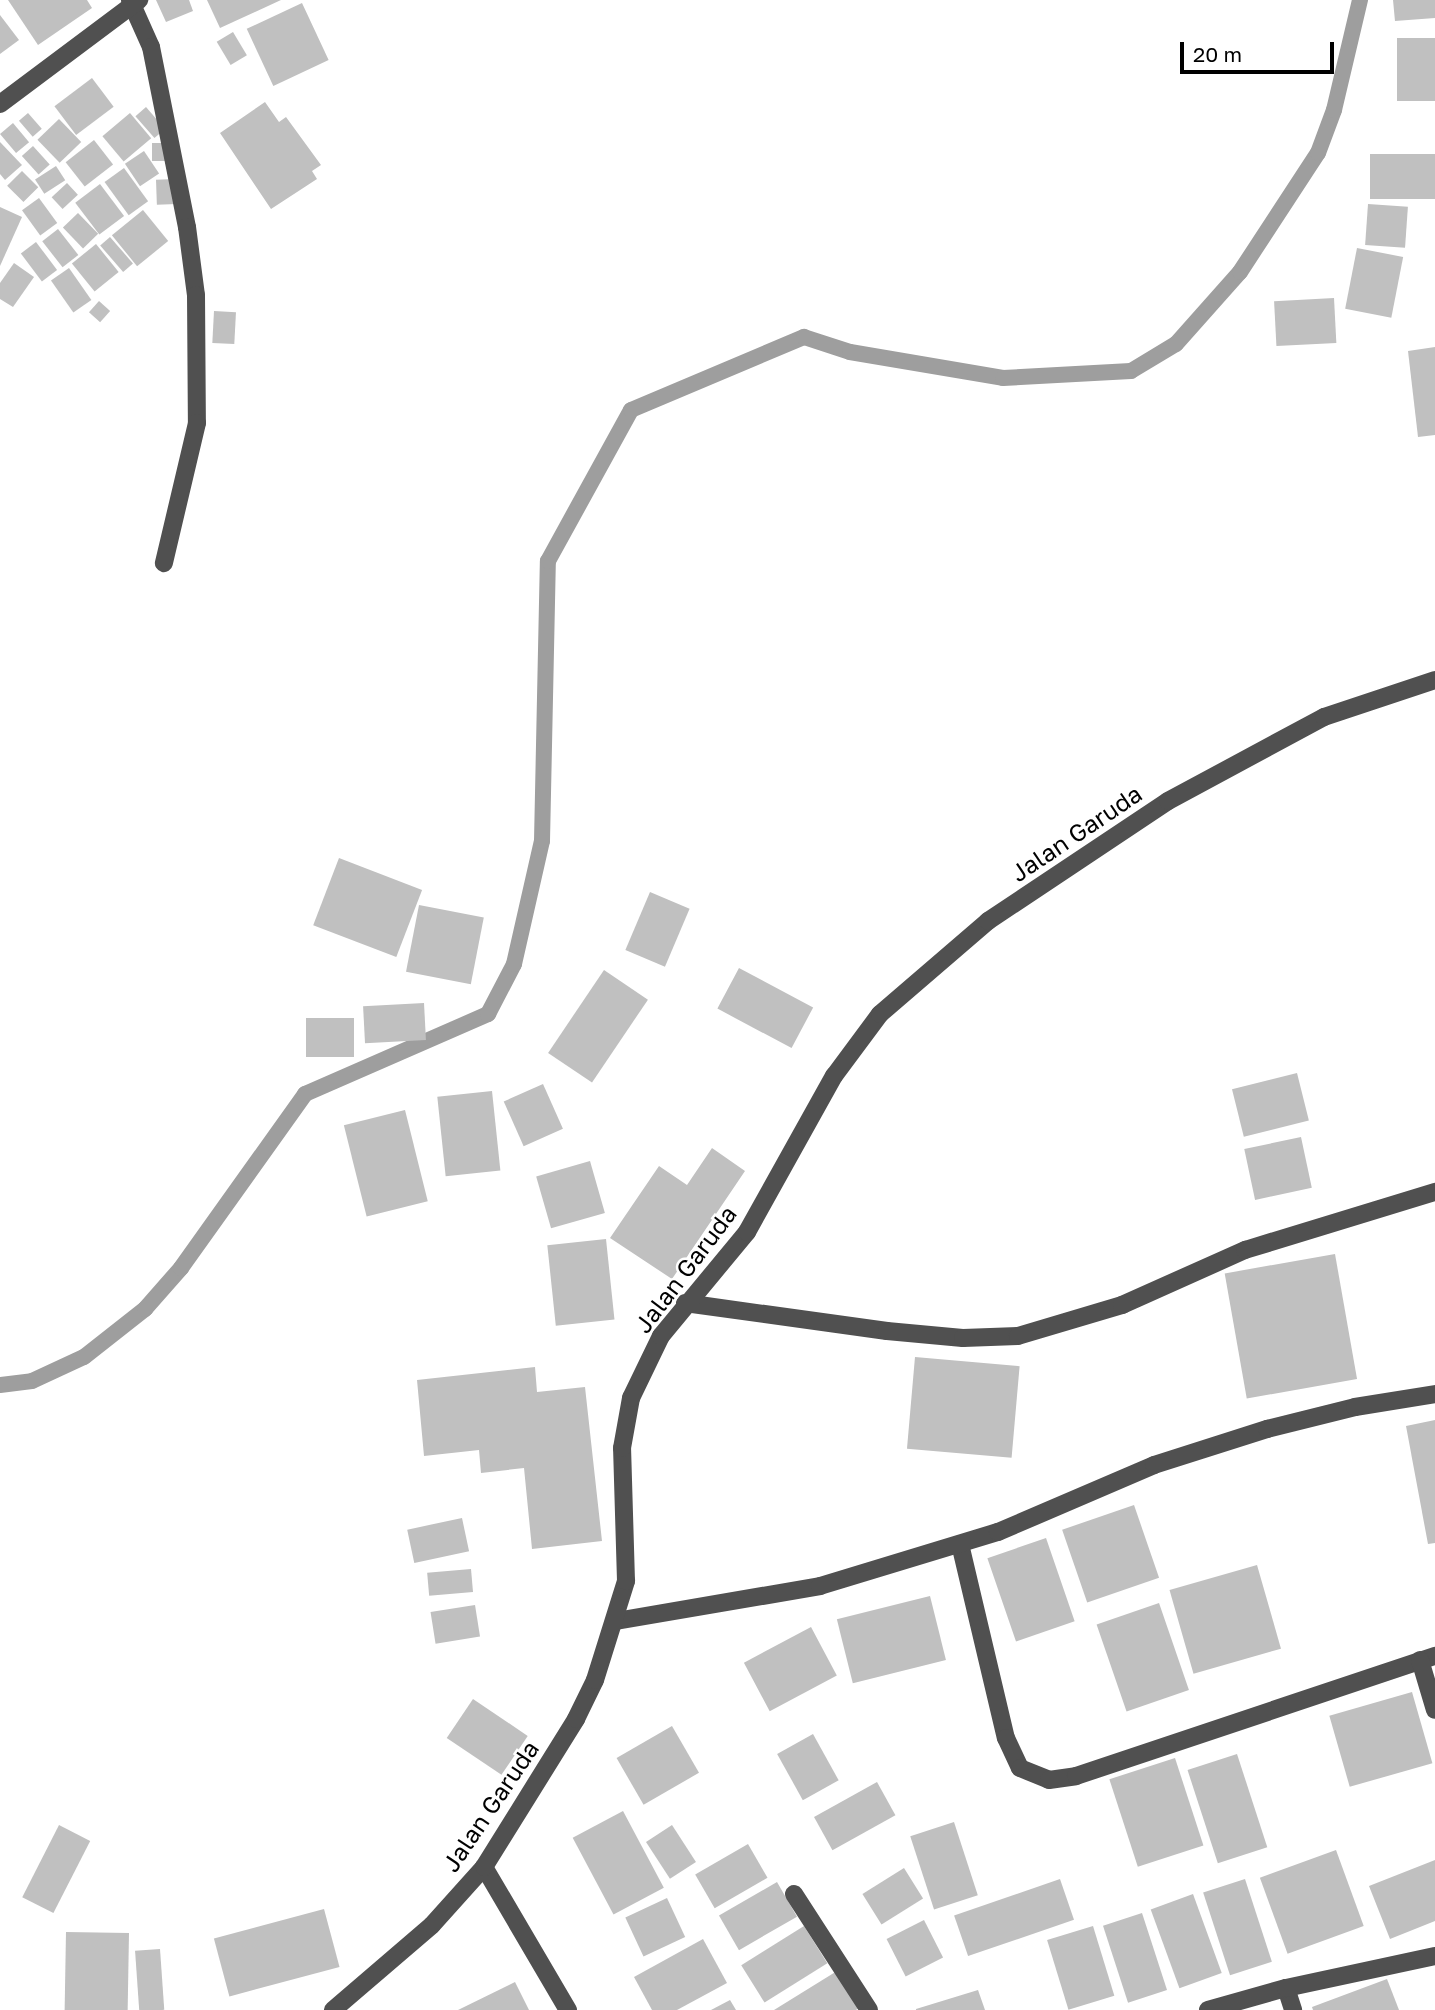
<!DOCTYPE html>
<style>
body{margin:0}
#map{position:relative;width:1435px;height:2010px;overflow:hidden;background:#fff;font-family:"Golos Text",sans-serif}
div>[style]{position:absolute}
.stream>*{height:16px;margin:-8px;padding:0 8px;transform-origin:8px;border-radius:8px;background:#9e9e9e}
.building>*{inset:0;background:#c0c0c0;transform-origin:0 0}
.minor>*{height:18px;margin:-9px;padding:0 9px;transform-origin:9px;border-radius:9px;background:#505050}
span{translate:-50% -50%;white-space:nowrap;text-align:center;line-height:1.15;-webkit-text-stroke:5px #fff;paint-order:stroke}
.street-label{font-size:24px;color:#000}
.scale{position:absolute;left:1180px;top:42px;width:154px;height:32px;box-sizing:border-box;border:4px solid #000;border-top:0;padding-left:9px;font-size:21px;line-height:24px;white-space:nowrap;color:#000;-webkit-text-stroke:5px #fff;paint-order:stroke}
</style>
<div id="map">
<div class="stream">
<div style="left:0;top:1385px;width:32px;rotate:-7deg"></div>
<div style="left:32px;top:1381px;width:57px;rotate:-24.8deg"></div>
<div style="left:84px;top:1357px;width:78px;rotate:-38.2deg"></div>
<div style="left:145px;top:1309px;width:55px;rotate:-48.7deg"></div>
<div style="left:181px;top:1268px;width:214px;rotate:-54.5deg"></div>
<div style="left:305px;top:1094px;width:200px;rotate:-23.6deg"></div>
<div style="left:488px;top:1014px;width:56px;rotate:-62.5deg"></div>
<div style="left:514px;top:964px;width:126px;rotate:-77.2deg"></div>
<div style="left:542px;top:841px;width:280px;rotate:-88.8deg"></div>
<div style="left:548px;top:561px;width:172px;rotate:-61.2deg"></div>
<div style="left:631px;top:410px;width:188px;rotate:-22.9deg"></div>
<div style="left:804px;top:337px;width:48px;rotate:18.1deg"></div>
<div style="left:850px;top:352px;width:155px;rotate:9.6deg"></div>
<div style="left:1003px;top:378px;width:128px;rotate:-3.1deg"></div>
<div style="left:1131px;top:371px;width:52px;rotate:-31deg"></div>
<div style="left:1176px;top:344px;width:96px;rotate:-48.4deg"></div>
<div style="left:1240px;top:272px;width:142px;rotate:-56.8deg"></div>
<div style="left:1318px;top:153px;width:46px;rotate:-69.6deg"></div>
<div style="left:1334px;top:110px;width:113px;rotate:-76.7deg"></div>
</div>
<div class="building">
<div style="clip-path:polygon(8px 0,87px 0,92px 8px,38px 45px)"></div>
<div style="clip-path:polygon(156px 0,189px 0,193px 11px,166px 22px)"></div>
<div style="clip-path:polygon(207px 0,281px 0,220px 28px)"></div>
<div style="clip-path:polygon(1393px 0,1435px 0,1435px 18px,1395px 21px)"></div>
<div style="left:302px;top:3px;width:63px;height:61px;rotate:65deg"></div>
<div style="clip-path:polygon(0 15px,19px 40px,0 54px)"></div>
<div style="left:233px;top:32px;width:27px;height:19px;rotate:59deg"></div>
<div style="left:1435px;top:38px;width:63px;height:38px;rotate:90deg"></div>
<div style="left:92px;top:78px;width:36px;height:47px;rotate:53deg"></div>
<div style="clip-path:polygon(265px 102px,279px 122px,286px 117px,321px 165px,312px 171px,317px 179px,271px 209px,220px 133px)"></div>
<div style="left:146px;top:107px;width:29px;height:14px;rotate:49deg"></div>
<div style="left:28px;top:113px;width:21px;height:12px;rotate:49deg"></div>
<div style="left:130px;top:113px;width:33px;height:36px;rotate:50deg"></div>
<div style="left:59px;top:119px;width:32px;height:30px;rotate:46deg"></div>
<div style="left:13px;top:123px;width:25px;height:17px;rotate:50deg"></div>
<div style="left:94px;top:140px;width:31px;height:36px;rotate:52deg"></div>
<div style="clip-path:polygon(0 142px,22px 165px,5px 180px,0 174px)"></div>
<div style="left:170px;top:143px;width:18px;height:18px;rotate:90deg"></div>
<div style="left:33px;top:146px;width:25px;height:15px;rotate:48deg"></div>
<div style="left:144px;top:151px;width:27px;height:23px;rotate:56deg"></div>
<div style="left:1435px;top:154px;width:45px;height:65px;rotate:90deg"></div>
<div style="left:56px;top:166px;width:17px;height:25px;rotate:57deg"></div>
<div style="left:124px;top:168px;width:41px;height:24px;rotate:54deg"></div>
<div style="left:22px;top:171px;width:23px;height:21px;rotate:45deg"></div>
<div style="left:176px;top:179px;width:25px;height:20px;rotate:88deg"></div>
<div style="left:67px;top:183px;width:16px;height:21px;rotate:47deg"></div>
<div style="left:100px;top:184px;width:40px;height:31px;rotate:53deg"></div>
<div style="left:39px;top:198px;width:31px;height:21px;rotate:54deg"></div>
<div style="left:1368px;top:204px;width:40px;height:41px;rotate:4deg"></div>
<div style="clip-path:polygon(0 207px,22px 217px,0 266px)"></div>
<div style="left:143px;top:210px;width:40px;height:40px;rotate:51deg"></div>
<div style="left:78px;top:213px;width:29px;height:21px;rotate:46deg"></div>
<div style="left:58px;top:229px;width:33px;height:20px;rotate:52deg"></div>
<div style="left:110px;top:237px;width:35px;height:13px;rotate:49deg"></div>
<div style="left:36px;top:242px;width:35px;height:19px;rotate:53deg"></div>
<div style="left:96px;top:244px;width:36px;height:31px;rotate:51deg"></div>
<div style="left:1357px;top:248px;width:47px;height:62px;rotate:11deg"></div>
<div style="clip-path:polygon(14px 263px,34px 277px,13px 307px,0 299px,0 283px)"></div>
<div style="left:69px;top:268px;width:39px;height:22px;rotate:55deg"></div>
<div style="left:1334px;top:298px;width:45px;height:60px;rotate:87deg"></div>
<div style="left:99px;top:301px;width:15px;height:15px;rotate:42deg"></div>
<div style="left:214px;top:311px;width:22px;height:32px;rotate:3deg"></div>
<div style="clip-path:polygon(1435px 347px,1435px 435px,1418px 437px,1408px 351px)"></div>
<div style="left:339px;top:858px;width:89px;height:72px;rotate:21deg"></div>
<div style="left:650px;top:892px;width:43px;height:63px;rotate:23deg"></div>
<div style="left:419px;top:905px;width:66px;height:68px;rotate:11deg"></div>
<div style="left:739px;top:968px;width:84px;height:46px;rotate:28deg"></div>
<div style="left:604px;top:970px;width:53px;height:100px;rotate:34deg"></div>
<div style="left:424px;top:1003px;width:37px;height:61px;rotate:87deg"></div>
<div style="left:306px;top:1018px;width:48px;height:39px"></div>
<div style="left:1297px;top:1073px;width:49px;height:67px;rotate:76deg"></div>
<div style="left:543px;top:1084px;width:49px;height:43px;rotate:66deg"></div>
<div style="left:492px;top:1091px;width:80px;height:55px;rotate:84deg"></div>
<div style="left:405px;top:1110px;width:94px;height:63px;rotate:76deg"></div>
<div style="left:1301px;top:1137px;width:52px;height:58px;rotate:78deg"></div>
<div style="clip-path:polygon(712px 1148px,745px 1171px,672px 1279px,610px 1238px,659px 1166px,687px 1185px)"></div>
<div style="left:590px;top:1161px;width:54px;height:56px;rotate:74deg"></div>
<div style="left:606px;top:1239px;width:81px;height:59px;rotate:84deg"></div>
<div style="left:1335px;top:1254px;width:127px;height:112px;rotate:80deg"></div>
<div style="left:915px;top:1357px;width:105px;height:92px;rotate:5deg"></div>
<div style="clip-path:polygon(535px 1367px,537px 1392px,585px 1387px,602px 1541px,532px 1549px,524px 1468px,481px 1473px,479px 1450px,424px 1456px,417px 1380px)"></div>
<div style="clip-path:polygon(1435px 1420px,1435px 1543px,1428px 1544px,1406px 1426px)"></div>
<div style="left:1134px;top:1505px;width:77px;height:76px;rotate:71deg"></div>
<div style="left:462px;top:1518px;width:34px;height:56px;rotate:78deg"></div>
<div style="left:1046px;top:1538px;width:88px;height:62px;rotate:71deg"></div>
<div style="left:1257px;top:1565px;width:87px;height:91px;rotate:74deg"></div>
<div style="left:471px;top:1569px;width:23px;height:44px;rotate:85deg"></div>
<div style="left:930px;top:1596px;width:66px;height:96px;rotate:76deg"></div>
<div style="left:1159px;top:1603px;width:92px;height:66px;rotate:71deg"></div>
<div style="left:475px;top:1605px;width:32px;height:45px;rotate:81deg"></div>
<div style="left:811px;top:1627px;width:55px;height:76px;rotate:62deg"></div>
<div style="left:1412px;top:1692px;width:74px;height:86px;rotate:74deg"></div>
<div style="left:473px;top:1699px;width:66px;height:47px;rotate:34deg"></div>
<div style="left:672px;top:1726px;width:54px;height:64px;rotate:60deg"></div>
<div style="left:813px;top:1734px;width:53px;height:41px;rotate:61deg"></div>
<div style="left:1237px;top:1754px;width:98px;height:52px;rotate:72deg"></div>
<div style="left:1175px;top:1758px;width:92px;height:69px;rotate:72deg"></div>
<div style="left:877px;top:1782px;width:38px;height:72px;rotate:61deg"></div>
<div style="left:623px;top:1811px;width:87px;height:57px;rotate:62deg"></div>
<div style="left:954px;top:1822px;width:77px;height:46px;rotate:72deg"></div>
<div style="left:59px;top:1825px;width:35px;height:81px;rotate:27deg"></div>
<div style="left:672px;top:1825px;width:44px;height:31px;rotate:57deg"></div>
<div style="left:748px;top:1844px;width:39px;height:61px;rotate:60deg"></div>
<div style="left:1336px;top:1850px;width:81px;height:81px;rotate:70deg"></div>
<div style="clip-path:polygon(1435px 1860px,1435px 1921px,1390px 1939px,1369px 1886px)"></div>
<div style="left:904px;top:1868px;width:36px;height:49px;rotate:58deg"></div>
<div style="left:1060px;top:1879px;width:43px;height:112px;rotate:71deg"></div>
<div style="left:1245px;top:1879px;width:87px;height:44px;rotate:72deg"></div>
<div style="left:777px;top:1882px;width:40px;height:67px;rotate:60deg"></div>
<div style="left:1193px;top:1894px;width:84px;height:45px;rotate:70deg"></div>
<div style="left:667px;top:1898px;width:43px;height:46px;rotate:65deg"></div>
<div style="left:324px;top:1909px;width:60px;height:114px;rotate:75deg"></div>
<div style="left:1142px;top:1913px;width:81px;height:41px;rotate:72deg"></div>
<div style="left:924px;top:1920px;width:42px;height:42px;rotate:63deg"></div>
<div style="left:804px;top:1926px;width:44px;height:74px;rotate:58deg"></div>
<div style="left:1093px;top:1926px;width:73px;height:48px;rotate:73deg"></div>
<div style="left:66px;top:1932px;width:63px;height:78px;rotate:1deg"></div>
<div style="clip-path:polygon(703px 1939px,727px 1983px,677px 2010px,652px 2010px,634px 1977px)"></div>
<div style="left:160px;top:1949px;width:61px;height:25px;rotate:86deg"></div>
<div style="clip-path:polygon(837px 1971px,860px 2007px,856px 2010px,774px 2010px)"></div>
<div style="clip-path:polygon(1387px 1979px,1399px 2010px,1313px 2010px,1312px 2007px)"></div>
<div style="clip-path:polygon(515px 1982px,529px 2010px,458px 2010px)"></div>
<div style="clip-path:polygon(978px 1990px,985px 2010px,916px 2010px,916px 2009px)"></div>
<div style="clip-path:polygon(730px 2000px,736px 2010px,711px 2010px)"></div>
</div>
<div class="minor">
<div style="left:130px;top:0;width:51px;rotate:65.9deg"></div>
<div style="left:151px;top:47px;width:184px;rotate:78.7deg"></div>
<div style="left:187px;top:227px;width:69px;rotate:82.5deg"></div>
<div style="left:196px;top:295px;width:128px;rotate:89.6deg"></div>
<div style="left:197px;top:423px;width:144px;rotate:103.3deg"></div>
<div style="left:0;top:104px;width:174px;rotate:-36.8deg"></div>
<div style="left:685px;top:1303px;width:204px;rotate:7.9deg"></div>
<div style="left:887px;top:1331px;width:76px;rotate:5.3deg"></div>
<div style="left:963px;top:1338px;width:55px;rotate:-2.1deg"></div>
<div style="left:1018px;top:1336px;width:109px;rotate:-16.6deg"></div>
<div style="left:1122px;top:1305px;width:135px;rotate:-24.1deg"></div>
<div style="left:1245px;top:1250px;width:199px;rotate:-17deg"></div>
<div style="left:960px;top:1544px;width:199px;rotate:76.7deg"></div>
<div style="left:1006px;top:1738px;width:33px;rotate:65deg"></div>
<div style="left:1020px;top:1768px;width:31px;rotate:22deg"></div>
<div style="left:1049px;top:1780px;width:27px;rotate:-8deg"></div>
<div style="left:1076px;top:1776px;width:379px;rotate:-18.5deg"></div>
<div style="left:616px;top:1621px;width:207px;rotate:-9.7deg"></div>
<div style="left:820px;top:1586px;width:186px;rotate:-16.9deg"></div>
<div style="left:998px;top:1532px;width:170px;rotate:-23.2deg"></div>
<div style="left:1154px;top:1465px;width:119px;rotate:-17.7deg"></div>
<div style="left:1267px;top:1429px;width:91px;rotate:-14deg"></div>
<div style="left:1355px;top:1407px;width:81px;rotate:-9.2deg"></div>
<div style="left:1420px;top:1660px;width:52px;rotate:73.3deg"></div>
<div style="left:484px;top:1867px;width:166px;rotate:59.6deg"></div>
<div style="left:794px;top:1894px;width:138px;rotate:57.1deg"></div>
<div style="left:1286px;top:1988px;width:23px;rotate:72deg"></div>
<div style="left:333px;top:2010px;width:130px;rotate:-40.6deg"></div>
<div style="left:432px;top:1925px;width:78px;rotate:-48.1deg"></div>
<div style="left:484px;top:1867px;width:174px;rotate:-58.1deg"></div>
<div style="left:576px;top:1719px;width:43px;rotate:-64deg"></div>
<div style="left:595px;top:1680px;width:104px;rotate:-72.6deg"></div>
<div style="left:626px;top:1581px;width:133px;rotate:-91.7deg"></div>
<div style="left:622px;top:1448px;width:51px;rotate:-79.8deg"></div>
<div style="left:631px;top:1398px;width:69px;rotate:-64.2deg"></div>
<div style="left:661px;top:1336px;width:135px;rotate:-50.4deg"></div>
<div style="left:747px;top:1232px;width:179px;rotate:-60.9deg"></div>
<div style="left:834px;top:1076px;width:77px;rotate:-53.4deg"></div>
<div style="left:880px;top:1014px;width:143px;rotate:-40.7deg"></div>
<div style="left:988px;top:921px;width:216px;rotate:-33.7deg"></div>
<div style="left:1168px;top:801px;width:177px;rotate:-28.3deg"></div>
<div style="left:1324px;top:717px;width:117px;rotate:-18.4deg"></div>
<div style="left:1208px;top:2010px;width:81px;rotate:-15.8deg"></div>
<div style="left:1286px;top:1988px;width:152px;rotate:-12.1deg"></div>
</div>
<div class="street-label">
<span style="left:1076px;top:833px;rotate:-34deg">Jalan Garuda</span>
<span style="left:685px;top:1269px;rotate:-53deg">Jalan Garuda</span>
<span style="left:490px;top:1806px;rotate:-56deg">Jalan Garuda</span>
</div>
<div class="scale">20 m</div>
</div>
